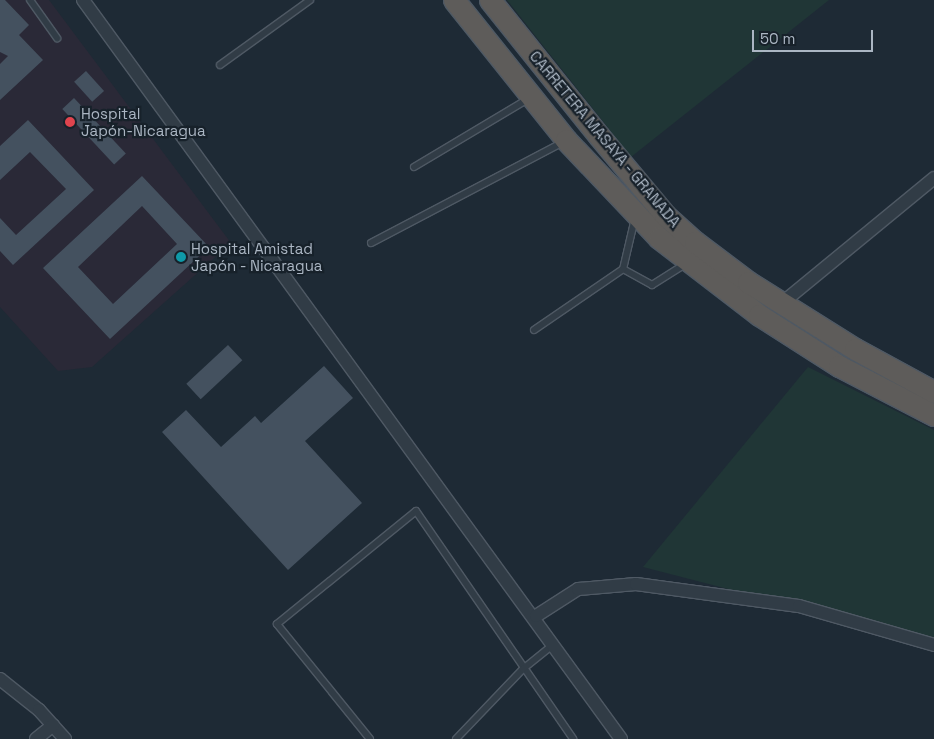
<!DOCTYPE html>
<meta charset="utf-8">
<style>
body{margin:0}
#map{position:relative;width:934px;height:739px;overflow:hidden;background:#1e2a35;font-family:"Space Grotesk",sans-serif}
div>[style]{position:absolute}
.medical>*{inset:0;background:#2a2937}
.green>*{inset:0;background:#203636}
.building>*{inset:0;background:#44515f;transform-origin:0 0}
.roads{filter:drop-shadow(1px 0 #4f5964) drop-shadow(-1px 0 #4f5964) drop-shadow(0 1px #4f5964) drop-shadow(0 -1px #4f5964)}
.service>*{height:6px;margin:-3px;padding:0 3px;transform-origin:3px;border-radius:3px;background:#313c46}
.minor>*{height:12px;margin:-6px;padding:0 6px;transform-origin:6px;border-radius:6px;background:#313c46}
.trunk>*{height:21px;margin:-10.5px;padding:0 10.5px;transform-origin:10.5px;border-radius:10.5px;background:#5e5c5a}
.dots>*{width:14px;height:14px;translate:-50% -50%;box-sizing:border-box;border:2px solid #17212a;border-radius:50%}
span{translate:-50% -50%;white-space:nowrap;text-align:center;line-height:1.15;-webkit-text-stroke:4.5px #17212a;paint-order:stroke}
.poi-label{font-size:15px;color:#abb6c3}
.left{translate:0 -50%;text-align:left}
.street-label{font-size:15px;color:#abb6c3}
.scale{position:absolute;left:752px;top:30px;width:121px;height:22px;box-sizing:border-box;border:2px solid #abb6c3;border-top:0;padding-left:6px;font-size:15px;line-height:18px;white-space:nowrap;color:#abb6c3;-webkit-text-stroke:4px #17212a;paint-order:stroke}
</style>
<div id="map">
<div class="medical">
<div style="clip-path:polygon(0 0,49px 0,231px 243px,92px 367px,58px 371px,0 307px)"></div>
</div>
<div class="green">
<div style="clip-path:polygon(507px 0,829px 0,631px 157px)"></div>
<div style="clip-path:polygon(808px 367px,934px 430px,934px 642px,643px 567px)"></div>
</div>
<div class="building">
<div style="clip-path:polygon(0 0,5px 0,29px 25px,19px 35px,43px 60px,0 100px,0 64px,8px 56px,0 52px)"></div>
<div style="left:86px;top:71px;width:27px;height:16px;rotate:48deg"></div>
<div style="left:74px;top:98px;width:76px;height:16px;rotate:47deg"></div>
<div style="clip-path:polygon(28px 120px,94px 190px,13px 265px,0 251px,0 218px,16px 235px,66px 189px,30px 152px,0 180px,0 146px)"></div>
<div style="clip-path:polygon(evenodd,142px 176px,209px 247px,110px 339px,43px 268px,142px 176px,142px 206px,177px 244px,113px 304px,78px 267px,142px 206px)"></div>
<div style="left:228px;top:345px;width:21px;height:57px;rotate:47deg"></div>
<div style="clip-path:polygon(324px 366px,353px 398px,305px 441px,362px 503px,288px 570px,162px 432px,186px 410px,221px 447px,255px 416px,261px 423px)"></div>
</div>
<div class="roads">
<div class="service">
<div style="left:30px;top:0;width:47px;rotate:54.6deg"></div>
<div style="left:220px;top:65px;width:111px;rotate:-35.8deg"></div>
<div style="left:414px;top:167px;width:133px;rotate:-30.8deg"></div>
<div style="left:635px;top:218px;width:52px;rotate:103.2deg"></div>
<div style="left:623px;top:269px;width:33px;rotate:29deg"></div>
<div style="left:652px;top:285px;width:41px;rotate:-32.2deg"></div>
<div style="left:371px;top:243px;width:217px;rotate:-27.7deg"></div>
<div style="left:534px;top:330px;width:108px;rotate:-34.4deg"></div>
<div style="left:370px;top:739px;width:148px;rotate:-129deg"></div>
<div style="left:277px;top:624px;width:179px;rotate:-39.1deg"></div>
<div style="left:416px;top:511px;width:277px;rotate:55.4deg"></div>
<div style="left:456px;top:739px;width:97px;rotate:-46.3deg"></div>
<div style="left:523px;top:669px;width:40px;rotate:-39deg"></div>
</div>
<div class="minor">
<div style="left:83px;top:0;width:914px;rotate:53.94deg"></div>
<div style="left:782px;top:303px;width:197px;rotate:-39.4deg"></div>
<div style="left:536px;top:616px;width:50px;rotate:-32.7deg"></div>
<div style="left:578px;top:589px;width:58px;rotate:-4.9deg"></div>
<div style="left:636px;top:584px;width:164px;rotate:7.7deg"></div>
<div style="left:799px;top:606px;width:141px;rotate:16.1deg"></div>
<div style="left:0;top:679px;width:50px;rotate:38.5deg"></div>
<div style="left:39px;top:710px;width:39px;rotate:48deg"></div>
<div style="left:36px;top:739px;width:22px;rotate:-39deg"></div>
</div>
<div class="trunk">
<div style="left:454px;top:0;width:179px;rotate:51.3deg"></div>
<div style="left:566px;top:140px;width:135px;rotate:46.5deg"></div>
<div style="left:659px;top:238px;width:126px;rotate:37.6deg"></div>
<div style="left:759px;top:315px;width:95px;rotate:32.5deg"></div>
<div style="left:839px;top:366px;width:107px;rotate:27.3deg"></div>
<div style="left:490px;top:0;width:174px;rotate:51.3deg"></div>
<div style="left:599px;top:136px;width:103px;rotate:50.1deg"></div>
<div style="left:665px;top:215px;width:40px;rotate:42deg"></div>
<div style="left:695px;top:242px;width:66px;rotate:37deg"></div>
<div style="left:748px;top:282px;width:126px;rotate:32.1deg"></div>
<div style="left:855px;top:349px;width:90px;rotate:28.6deg"></div>
</div>
</div>
<div class="dots">
<div style="left:70px;top:122px;background:#e0444e"></div>
<div style="left:181px;top:257px;background:#0f9aa8"></div>
</div>
<div class="poi-label">
<span class="left" style="left:81px;top:122px">Hospital<br>Japón-Nicaragua</span>
<span class="left" style="left:191px;top:257px">Hospital Amistad<br>Japón - Nicaragua</span>
</div>
<div class="street-label">
<span style="left:605px;top:139px;rotate:50deg">CARRETERA MASAYA - GRANADA</span>
</div>
<div class="scale">50 m</div>
</div>
